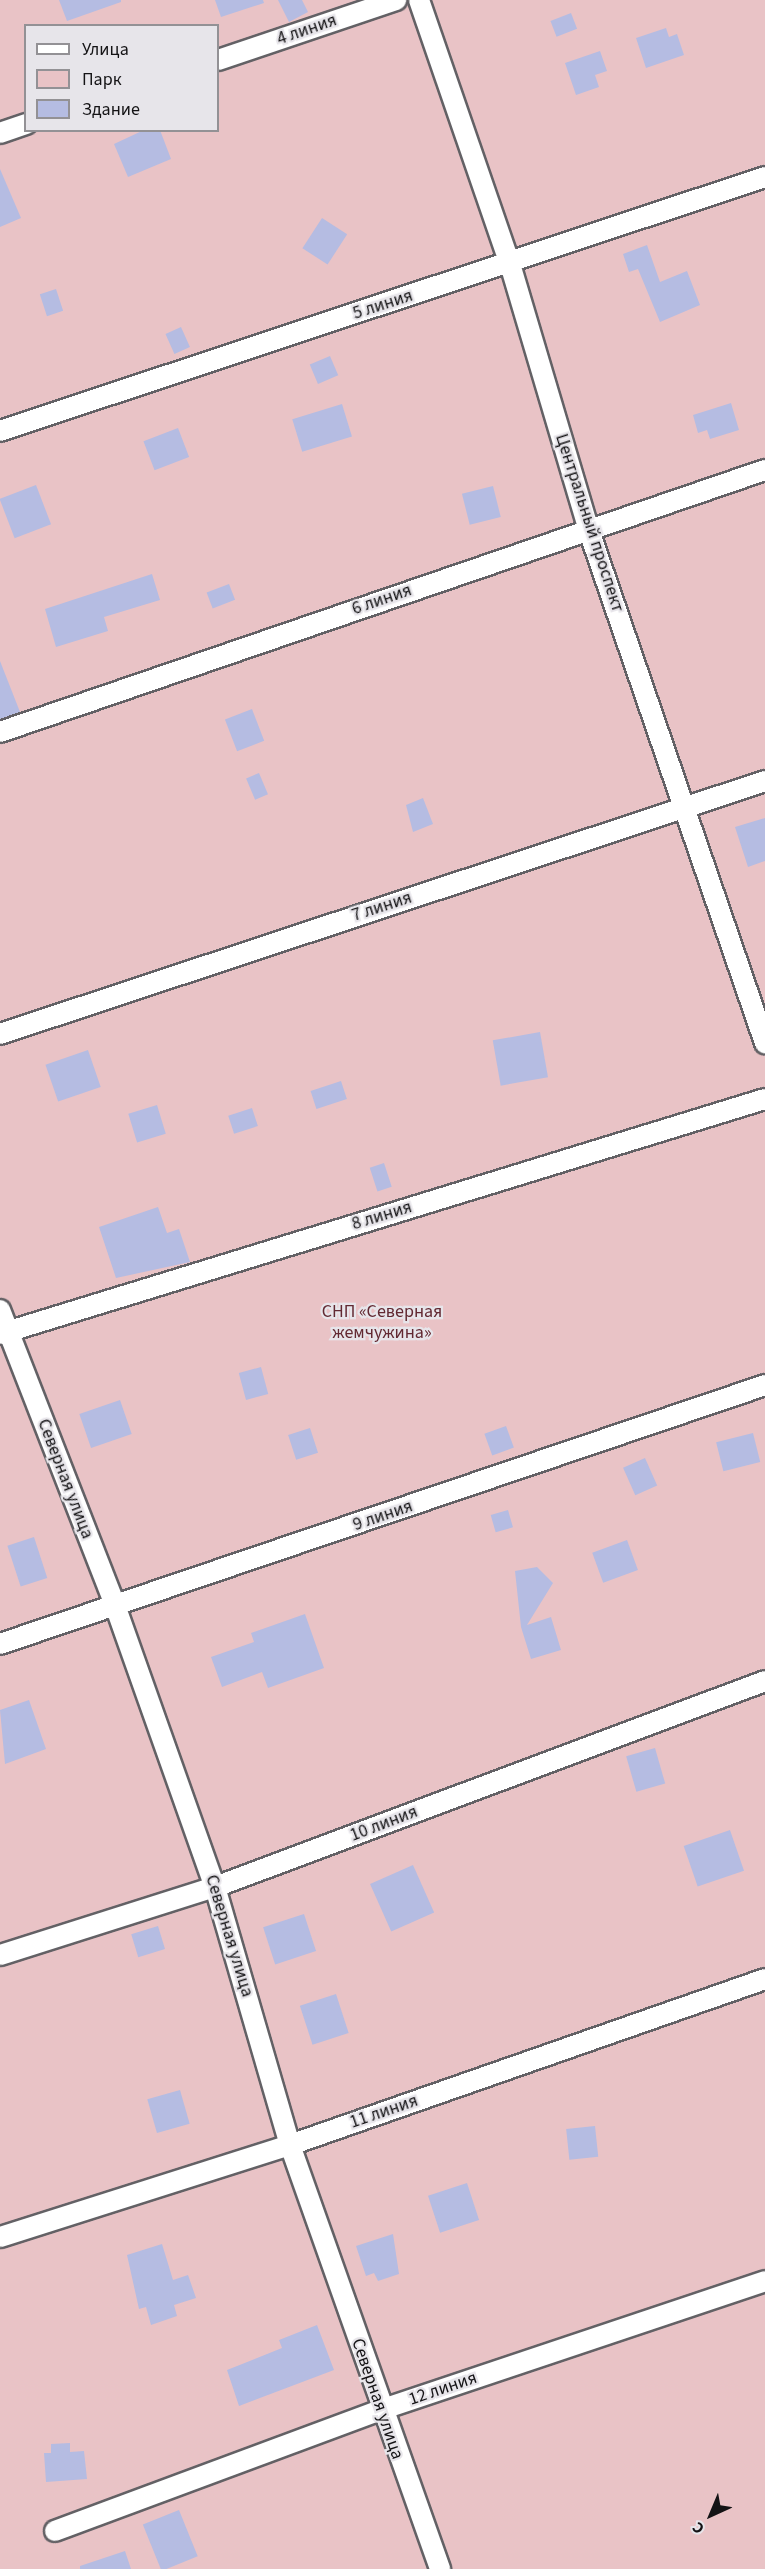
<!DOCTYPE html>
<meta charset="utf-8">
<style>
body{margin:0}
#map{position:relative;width:765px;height:2569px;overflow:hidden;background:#e7e5ea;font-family:"Source Sans 3",sans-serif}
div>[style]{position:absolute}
.green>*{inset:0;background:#e9c3c6}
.building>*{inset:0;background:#b5bce2;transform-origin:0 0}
.roads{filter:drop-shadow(2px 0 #636165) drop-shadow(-2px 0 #636165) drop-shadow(0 2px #636165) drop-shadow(0 -2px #636165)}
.minor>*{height:20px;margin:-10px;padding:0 10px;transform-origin:10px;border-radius:10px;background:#fff}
span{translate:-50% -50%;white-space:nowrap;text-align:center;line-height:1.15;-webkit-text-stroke:4.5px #e7e5ea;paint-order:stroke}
.street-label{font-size:18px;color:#141315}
.park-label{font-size:18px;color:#622932}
.legend{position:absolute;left:24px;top:24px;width:195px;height:108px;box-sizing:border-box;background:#e7e5ea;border:2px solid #939195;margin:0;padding:8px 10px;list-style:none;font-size:18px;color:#141315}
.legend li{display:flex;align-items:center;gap:12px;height:30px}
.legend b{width:30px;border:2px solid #939195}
.north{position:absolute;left:681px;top:2485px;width:60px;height:60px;-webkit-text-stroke:4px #e7e5ea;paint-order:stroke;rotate:224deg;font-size:16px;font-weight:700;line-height:24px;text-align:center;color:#141315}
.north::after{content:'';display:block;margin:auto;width:21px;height:27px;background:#141315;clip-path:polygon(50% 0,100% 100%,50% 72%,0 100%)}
</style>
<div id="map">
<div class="green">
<div style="clip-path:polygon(evenodd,0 0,765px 0,765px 2569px,0 2569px,0 0,26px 26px,218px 26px,218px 130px,26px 130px,26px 26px)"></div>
</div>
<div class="building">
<div style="clip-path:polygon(59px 0,121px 0,121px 2px,67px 21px)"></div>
<div style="clip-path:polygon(215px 0,263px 0,264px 3px,221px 17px)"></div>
<div style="clip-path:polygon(278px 0,302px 0,308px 12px,289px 22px)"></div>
<div style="left:571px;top:13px;width:17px;height:22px;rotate:69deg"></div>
<div style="clip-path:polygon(666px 28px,669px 37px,677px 34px,684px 55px,646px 68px,636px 38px)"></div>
<div style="clip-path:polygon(600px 51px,607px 71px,595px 75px,599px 87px,576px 95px,565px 63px)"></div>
<div style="clip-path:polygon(144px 130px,160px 130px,171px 159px,128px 177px,114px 144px)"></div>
<div style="clip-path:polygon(0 169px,21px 218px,0 227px)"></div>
<div style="left:322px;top:218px;width:30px;height:36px;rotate:33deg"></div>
<div style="clip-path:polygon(647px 245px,660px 282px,687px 271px,700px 305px,660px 322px,638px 269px,629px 272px,623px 254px)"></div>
<div style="left:56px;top:289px;width:23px;height:17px;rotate:72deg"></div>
<div style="left:181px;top:327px;width:22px;height:17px;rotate:66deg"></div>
<div style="left:330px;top:356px;width:21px;height:22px;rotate:67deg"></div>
<div style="clip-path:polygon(731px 403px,739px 430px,710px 439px,707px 430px,698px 433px,693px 415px)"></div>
<div style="left:342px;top:404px;width:34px;height:52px;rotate:73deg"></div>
<div style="left:178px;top:428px;width:31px;height:37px;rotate:69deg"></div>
<div style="left:36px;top:485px;width:42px;height:39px;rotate:69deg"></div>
<div style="left:493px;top:486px;width:32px;height:32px;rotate:76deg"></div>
<div style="clip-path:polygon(152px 574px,160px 600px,104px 617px,108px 631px,56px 647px,45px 609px)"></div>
<div style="left:229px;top:584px;width:17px;height:24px;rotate:69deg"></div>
<div style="clip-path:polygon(0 661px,20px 712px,0 719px)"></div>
<div style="left:252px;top:709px;width:34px;height:29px;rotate:69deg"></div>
<div style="left:259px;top:773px;width:23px;height:14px;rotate:67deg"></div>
<div style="clip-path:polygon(423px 798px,433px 824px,413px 832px,406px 805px)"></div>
<div style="clip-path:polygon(765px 818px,765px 861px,748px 867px,735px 827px)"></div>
<div style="left:540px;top:1032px;width:46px;height:48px;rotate:80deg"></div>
<div style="left:88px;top:1050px;width:39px;height:45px;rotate:71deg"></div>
<div style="left:341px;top:1081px;width:19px;height:32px;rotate:72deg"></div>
<div style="left:157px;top:1105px;width:30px;height:30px;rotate:73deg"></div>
<div style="left:252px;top:1108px;width:19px;height:25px;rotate:72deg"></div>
<div style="left:384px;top:1163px;width:25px;height:15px;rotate:72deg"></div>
<div style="clip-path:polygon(158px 1207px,167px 1233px,179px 1229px,190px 1262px,116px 1278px,99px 1227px)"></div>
<div style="left:261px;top:1367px;width:28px;height:23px;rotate:75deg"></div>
<div style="left:120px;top:1400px;width:36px;height:43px;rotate:71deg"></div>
<div style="left:506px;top:1426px;width:23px;height:23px;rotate:70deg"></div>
<div style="left:310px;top:1428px;width:26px;height:23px;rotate:72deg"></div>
<div style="left:753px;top:1433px;width:30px;height:38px;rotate:76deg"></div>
<div style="left:645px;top:1458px;width:30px;height:24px;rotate:66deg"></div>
<div style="left:508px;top:1510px;width:18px;height:18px;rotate:74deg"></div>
<div style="left:34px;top:1537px;width:43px;height:28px;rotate:72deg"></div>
<div style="left:627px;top:1540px;width:32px;height:37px;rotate:70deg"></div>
<div style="clip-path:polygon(537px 1567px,553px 1583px,527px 1625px,551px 1617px,561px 1650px,531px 1659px,521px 1627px,515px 1571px)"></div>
<div style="clip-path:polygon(305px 1614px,324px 1668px,268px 1688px,262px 1672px,222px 1687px,211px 1657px,254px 1642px,251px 1633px)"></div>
<div style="clip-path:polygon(29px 1700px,46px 1749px,5px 1764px,0 1710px)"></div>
<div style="left:655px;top:1748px;width:37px;height:30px;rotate:74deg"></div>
<div style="left:730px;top:1830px;width:43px;height:49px;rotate:71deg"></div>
<div style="left:413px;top:1865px;width:52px;height:47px;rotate:66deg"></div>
<div style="left:304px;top:1914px;width:39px;height:43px;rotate:72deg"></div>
<div style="left:158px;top:1926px;width:24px;height:28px;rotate:73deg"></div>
<div style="left:336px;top:1994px;width:41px;height:38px;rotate:72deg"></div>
<div style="left:180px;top:2090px;width:35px;height:34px;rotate:74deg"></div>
<div style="left:595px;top:2126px;width:31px;height:29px;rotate:84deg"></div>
<div style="left:467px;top:2183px;width:39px;height:41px;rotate:72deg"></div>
<div style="clip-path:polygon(393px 2234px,399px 2274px,378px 2281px,374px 2273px,366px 2276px,356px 2246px)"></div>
<div style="clip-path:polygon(162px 2244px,173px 2280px,188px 2275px,196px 2298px,174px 2305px,177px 2316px,151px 2325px,146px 2307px,139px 2309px,127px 2255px)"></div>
<div style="clip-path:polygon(317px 2325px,334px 2370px,239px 2406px,227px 2370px,282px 2348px,279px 2340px)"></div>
<div style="clip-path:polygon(70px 2443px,70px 2452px,84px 2451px,87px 2479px,46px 2482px,44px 2453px,51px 2453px,51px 2444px)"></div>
<div style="left:179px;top:2510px;width:50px;height:39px;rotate:68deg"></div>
<div style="clip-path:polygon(125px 2551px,131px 2569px,80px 2569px,80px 2566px)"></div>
</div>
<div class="roads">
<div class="minor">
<div style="left:419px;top:0;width:279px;rotate:71deg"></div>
<div style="left:510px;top:264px;width:275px;rotate:73.5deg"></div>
<div style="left:588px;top:528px;width:545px;rotate:71.03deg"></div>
<div style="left:218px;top:60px;width:188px;rotate:-18.6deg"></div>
<div style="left:0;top:133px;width:28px;rotate:-19deg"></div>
<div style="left:0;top:431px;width:806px;rotate:-18.37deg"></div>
<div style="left:0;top:732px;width:809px;rotate:-18.91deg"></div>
<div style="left:0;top:1034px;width:806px;rotate:-18.3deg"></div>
<div style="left:0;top:1310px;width:320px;rotate:68.7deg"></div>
<div style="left:116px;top:1608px;width:296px;rotate:70.5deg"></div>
<div style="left:215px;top:1887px;width:269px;rotate:73.8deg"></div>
<div style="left:290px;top:2145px;width:450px;rotate:70.5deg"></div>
<div style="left:0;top:1334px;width:800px;rotate:-17.08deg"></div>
<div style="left:0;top:1644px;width:808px;rotate:-18.7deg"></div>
<div style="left:0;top:1955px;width:225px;rotate:-17.6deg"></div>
<div style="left:215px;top:1887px;width:587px;rotate:-20.53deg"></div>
<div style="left:0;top:2237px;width:304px;rotate:-17.6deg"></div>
<div style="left:290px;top:2145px;width:503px;rotate:-19.26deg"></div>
<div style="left:55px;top:2531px;width:347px;rotate:-20.4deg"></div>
<div style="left:380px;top:2410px;width:406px;rotate:-18.5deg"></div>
</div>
</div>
<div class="street-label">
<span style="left:307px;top:30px;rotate:-19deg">4 линия</span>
<span style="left:383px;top:305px;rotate:-18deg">5 линия</span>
<span style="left:589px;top:523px;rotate:72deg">Центральный проспект</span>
<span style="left:382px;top:600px;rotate:-19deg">6 линия</span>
<span style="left:382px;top:907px;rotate:-18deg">7 линия</span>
<span style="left:382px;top:1216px;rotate:-17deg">8 линия</span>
<span style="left:65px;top:1479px;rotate:69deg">Северная улица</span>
<span style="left:383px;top:1516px;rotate:-19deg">9 линия</span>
<span style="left:384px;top:1824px;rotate:-21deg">10 линия</span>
<span style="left:229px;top:1936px;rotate:73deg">Северная улица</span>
<span style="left:384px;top:2112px;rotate:-19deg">11 линия</span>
<span style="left:443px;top:2389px;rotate:-19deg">12 линия</span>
<span style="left:377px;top:2399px;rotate:71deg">Северная улица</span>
</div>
<div class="park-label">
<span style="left:382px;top:1323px">СНП «Северная<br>жемчужина»</span>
</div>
<ul class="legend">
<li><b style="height:8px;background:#fff"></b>Улица</li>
<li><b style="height:16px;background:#e9c3c6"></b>Парк</li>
<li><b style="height:16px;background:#b5bce2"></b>Здание</li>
</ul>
<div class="north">С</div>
</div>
